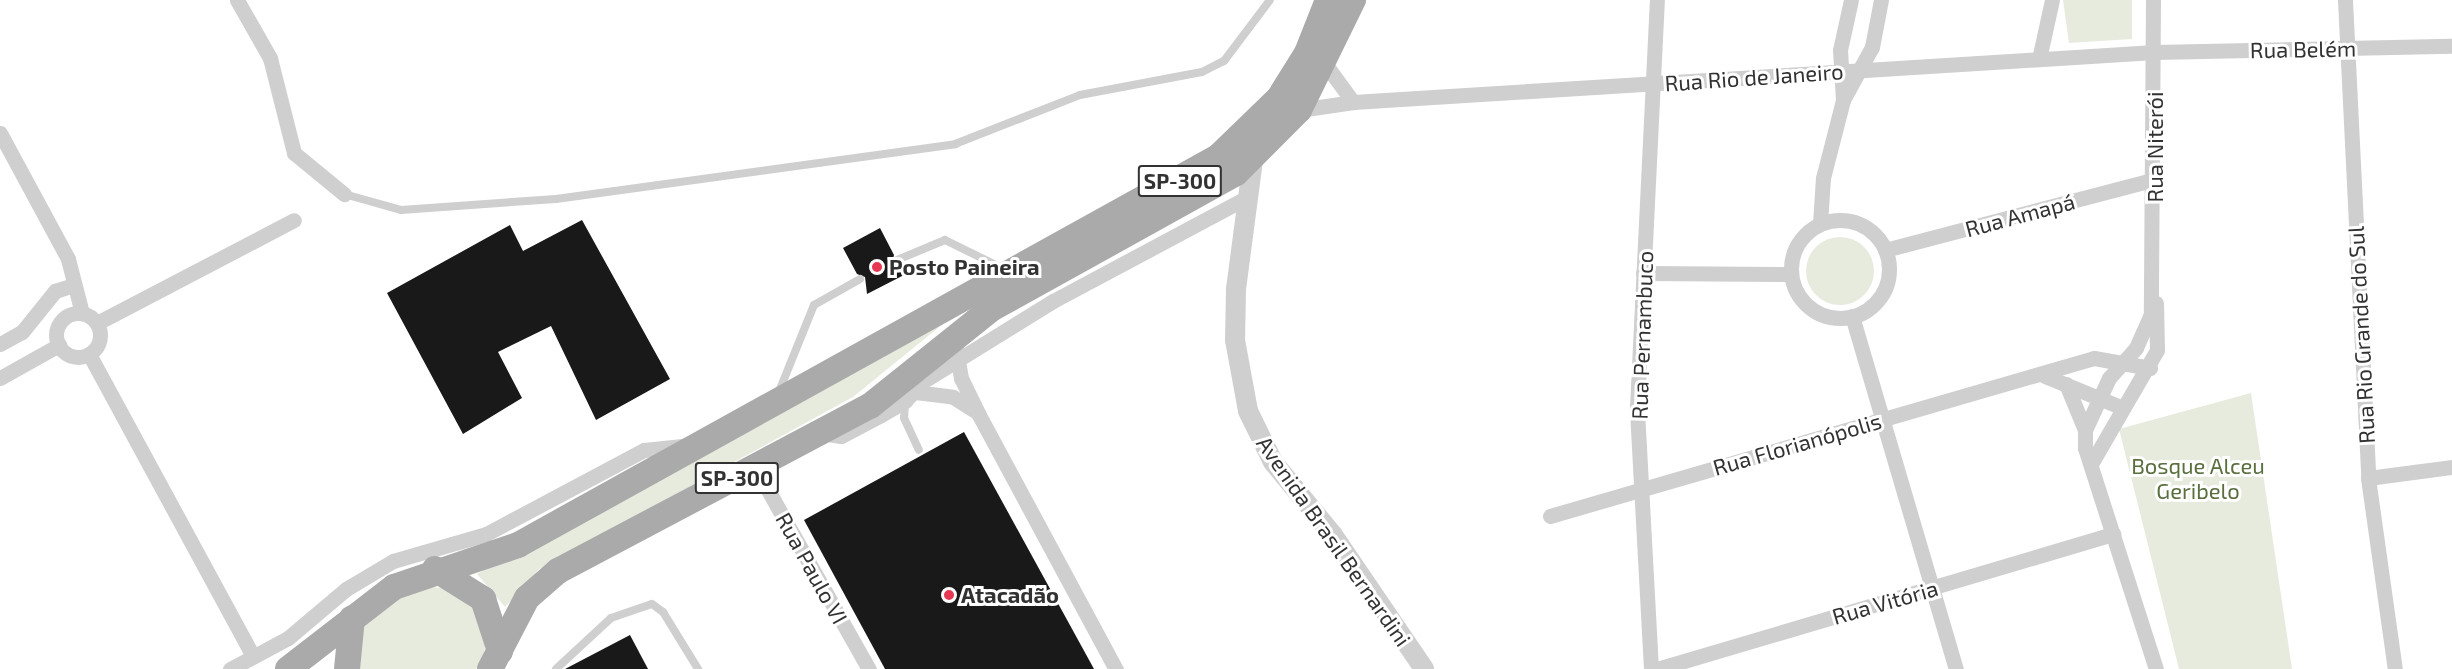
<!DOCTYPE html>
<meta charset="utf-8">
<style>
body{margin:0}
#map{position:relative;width:2452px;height:669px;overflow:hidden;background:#fff;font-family:"Exo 2",sans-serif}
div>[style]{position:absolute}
.green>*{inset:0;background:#e6ebde}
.round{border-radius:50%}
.building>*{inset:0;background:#191919}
.service>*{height:8px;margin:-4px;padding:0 4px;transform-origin:4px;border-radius:4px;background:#cfcfcf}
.minor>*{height:15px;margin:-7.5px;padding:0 7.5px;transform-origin:7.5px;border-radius:7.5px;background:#cfcfcf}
.minor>.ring{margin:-7.5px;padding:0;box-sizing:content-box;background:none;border:15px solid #cfcfcf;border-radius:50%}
.tertiary>*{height:20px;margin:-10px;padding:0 10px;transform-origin:10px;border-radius:10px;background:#cfcfcf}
.primary>*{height:26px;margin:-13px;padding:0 13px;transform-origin:13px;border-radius:13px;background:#aaa}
.dots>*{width:16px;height:16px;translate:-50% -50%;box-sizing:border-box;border:3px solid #fff;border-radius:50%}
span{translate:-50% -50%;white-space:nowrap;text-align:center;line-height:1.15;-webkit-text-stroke:6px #fff;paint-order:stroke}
.shield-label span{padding:2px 4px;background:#fff;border:2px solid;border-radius:4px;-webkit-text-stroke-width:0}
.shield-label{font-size:21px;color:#323232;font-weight:700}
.street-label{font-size:22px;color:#323232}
.poi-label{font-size:22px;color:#323232;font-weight:700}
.left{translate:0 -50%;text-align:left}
.park-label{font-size:22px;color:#596f3e}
</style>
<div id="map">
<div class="green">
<div style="clip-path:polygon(2063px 0,2132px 0,2132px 39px,2069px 43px)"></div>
<div class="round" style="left:1806px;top:237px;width:68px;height:68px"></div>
<div style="clip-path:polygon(949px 319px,853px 397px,539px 569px,505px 607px,477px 574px)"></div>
<div style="clip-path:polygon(2251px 393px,2292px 669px,2179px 669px,2119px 429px)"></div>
<div style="clip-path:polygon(422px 587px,451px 588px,476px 605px,486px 631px,484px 659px,476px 669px,356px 669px,364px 623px,382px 606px)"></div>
</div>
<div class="building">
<div style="clip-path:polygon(582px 220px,670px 379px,596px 420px,551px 326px,498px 352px,522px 398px,463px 434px,387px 293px,510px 225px,523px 251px)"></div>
<div style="clip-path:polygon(880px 228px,894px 255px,892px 263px,904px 275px,867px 294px,865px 277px,857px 274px,843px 248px)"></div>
<div style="clip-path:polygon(964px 432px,1094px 669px,885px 669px,804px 520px)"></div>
<div style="clip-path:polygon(630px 635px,648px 669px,565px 669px)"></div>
</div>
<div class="service">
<div style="left:344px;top:194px;width:59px;rotate:15.7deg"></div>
<div style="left:401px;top:210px;width:155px;rotate:-4.1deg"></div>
<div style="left:556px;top:199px;width:403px;rotate:-7.8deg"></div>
<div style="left:955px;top:144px;width:134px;rotate:-21.4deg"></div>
<div style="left:1080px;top:95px;width:124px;rotate:-10.7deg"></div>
<div style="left:1202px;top:72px;width:25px;rotate:-27deg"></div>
<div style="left:1224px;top:61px;width:76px;rotate:-53deg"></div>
<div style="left:897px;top:260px;width:52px;rotate:-22.6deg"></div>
<div style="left:945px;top:240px;width:68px;rotate:26.2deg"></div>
<div style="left:778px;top:394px;width:96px;rotate:-68deg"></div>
<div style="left:814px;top:305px;width:53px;rotate:-29.5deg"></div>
<div style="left:905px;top:401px;width:17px;rotate:93deg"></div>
<div style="left:904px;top:418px;width:35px;rotate:65deg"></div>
<div style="left:556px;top:669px;width:75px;rotate:-42.8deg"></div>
<div style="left:611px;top:618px;width:43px;rotate:-18.9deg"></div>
<div style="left:652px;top:604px;width:14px;rotate:36deg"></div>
<div style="left:663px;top:612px;width:67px;rotate:58.4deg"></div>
</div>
<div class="minor">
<div style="left:237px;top:0;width:67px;rotate:60.4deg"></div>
<div style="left:270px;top:58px;width:98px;rotate:75.8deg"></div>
<div style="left:294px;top:153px;width:65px;rotate:39.4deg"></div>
<div style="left:2153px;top:0;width:314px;rotate:90.4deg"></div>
<div style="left:2151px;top:314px;width:37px;rotate:114deg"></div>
<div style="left:2136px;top:348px;width:40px;rotate:132deg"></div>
<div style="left:2109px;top:378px;width:57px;rotate:114.8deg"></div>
<div style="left:2085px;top:430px;width:18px;rotate:90deg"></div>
<div style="left:2085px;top:448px;width:232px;rotate:72.2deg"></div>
<div style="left:2345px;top:0;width:479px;rotate:87.2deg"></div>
<div style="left:2368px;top:478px;width:193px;rotate:82deg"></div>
<div style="left:2039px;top:59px;width:60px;rotate:-77.6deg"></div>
<div style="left:1326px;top:65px;width:46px;rotate:53.9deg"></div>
<div style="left:1843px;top:100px;width:50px;rotate:-93.4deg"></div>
<div style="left:1840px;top:50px;width:51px;rotate:-77.6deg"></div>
<div style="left:1299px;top:110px;width:55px;rotate:-8.4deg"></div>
<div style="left:1353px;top:102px;width:803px;rotate:-3.57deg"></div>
<div style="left:2154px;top:52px;width:298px;rotate:-1.2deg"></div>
<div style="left:0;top:133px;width:143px;rotate:61.6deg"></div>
<div style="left:68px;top:259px;width:56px;rotate:75.5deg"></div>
<div class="ring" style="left:1791px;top:220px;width:83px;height:83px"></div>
<div style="left:1820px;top:224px;width:46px;rotate:-86.3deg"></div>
<div style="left:1823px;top:178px;width:81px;rotate:-75.6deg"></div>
<div style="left:1843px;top:100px;width:60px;rotate:-61.3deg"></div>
<div style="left:1872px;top:47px;width:48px;rotate:-79.2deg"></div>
<div style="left:1885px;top:250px;width:280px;rotate:-14.7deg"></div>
<div style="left:1643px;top:273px;width:148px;rotate:0.4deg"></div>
<div class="ring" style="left:56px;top:313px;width:29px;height:29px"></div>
<div style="left:1852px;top:316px;width:368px;rotate:73.6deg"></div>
<div style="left:97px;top:323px;width:222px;rotate:-27.6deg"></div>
<div style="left:954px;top:338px;width:41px;rotate:80.1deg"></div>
<div style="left:961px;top:378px;width:41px;rotate:64.1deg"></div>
<div style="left:979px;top:415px;width:289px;rotate:61.7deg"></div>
<div style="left:0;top:344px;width:25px;rotate:-29deg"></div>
<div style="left:22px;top:332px;width:53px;rotate:-51.2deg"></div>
<div style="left:55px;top:291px;width:19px;rotate:-18deg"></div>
<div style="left:89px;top:354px;width:344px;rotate:61.5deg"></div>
<div style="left:2045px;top:376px;width:84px;rotate:22.3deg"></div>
<div style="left:0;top:378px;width:68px;rotate:-29.2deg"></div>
<div style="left:927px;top:379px;width:148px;rotate:-31.8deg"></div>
<div style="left:1053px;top:301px;width:221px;rotate:-28.1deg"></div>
<div style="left:2066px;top:384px;width:50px;rotate:67.6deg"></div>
<div style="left:915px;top:392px;width:38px;rotate:7deg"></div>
<div style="left:953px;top:397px;width:26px;rotate:32deg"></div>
<div style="left:821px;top:433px;width:20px;rotate:9deg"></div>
<div style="left:841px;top:436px;width:45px;rotate:-27.7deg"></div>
<div style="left:881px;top:415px;width:28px;rotate:-30deg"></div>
<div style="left:905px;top:401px;width:38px;rotate:-47deg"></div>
<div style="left:2091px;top:464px;width:132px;rotate:-59.9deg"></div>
<div style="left:2157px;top:350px;width:47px;rotate:-91.2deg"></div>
<div style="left:755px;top:467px;width:232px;rotate:60.6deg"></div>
<div style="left:2368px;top:478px;width:85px;rotate:-7.5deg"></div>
<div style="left:1550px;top:516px;width:566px;rotate:-16.2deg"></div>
<div style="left:2094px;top:358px;width:57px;rotate:10.1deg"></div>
<div style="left:230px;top:669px;width:66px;rotate:-28.1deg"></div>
<div style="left:288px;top:638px;width:76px;rotate:-40.2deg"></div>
<div style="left:346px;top:589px;width:55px;rotate:-30.8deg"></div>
<div style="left:393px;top:561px;width:97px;rotate:-16.2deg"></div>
<div style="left:486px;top:534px;width:179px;rotate:-28deg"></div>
<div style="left:644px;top:450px;width:48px;rotate:-5.9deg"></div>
<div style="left:1651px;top:669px;width:262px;rotate:-93.1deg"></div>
<div style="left:1637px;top:407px;width:407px;rotate:-87.2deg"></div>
<div style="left:1657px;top:669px;width:476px;rotate:-16.5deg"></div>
</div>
<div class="tertiary">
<div style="left:1253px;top:160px;width:130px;rotate:97.5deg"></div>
<div style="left:1236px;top:289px;width:51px;rotate:91.1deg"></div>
<div style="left:1235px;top:340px;width:72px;rotate:79.6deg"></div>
<div style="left:1248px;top:411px;width:57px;rotate:63.9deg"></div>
<div style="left:1273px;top:462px;width:94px;rotate:50.6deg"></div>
<div style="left:1333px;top:535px;width:162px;rotate:55.8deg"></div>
</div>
<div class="primary">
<div style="left:435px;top:569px;width:57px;rotate:32deg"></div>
<div style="left:483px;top:599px;width:55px;rotate:71.9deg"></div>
<div style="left:288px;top:669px;width:134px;rotate:-37.7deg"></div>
<div style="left:394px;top:587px;width:131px;rotate:-18.7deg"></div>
<div style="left:518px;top:545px;width:800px;rotate:-29deg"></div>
<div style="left:1218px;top:157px;width:85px;rotate:-44deg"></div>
<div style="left:1279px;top:98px;width:53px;rotate:-58.1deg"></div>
<div style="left:1307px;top:53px;width:57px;rotate:-68.4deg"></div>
<div style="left:347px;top:669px;width:51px;rotate:-84.4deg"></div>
<div style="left:490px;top:669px;width:80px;rotate:-62.5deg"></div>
<div style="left:527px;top:598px;width:41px;rotate:-41.1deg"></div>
<div style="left:558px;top:571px;width:353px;rotate:-27.9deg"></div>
<div style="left:870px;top:406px;width:155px;rotate:-38.7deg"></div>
<div style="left:991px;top:309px;width:280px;rotate:-29deg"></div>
<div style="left:1236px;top:173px;width:89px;rotate:-45deg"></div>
<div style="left:1299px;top:110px;width:123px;rotate:-63.9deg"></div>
</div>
<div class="dots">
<div style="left:877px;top:267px;background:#e63853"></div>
<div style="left:949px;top:595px;background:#e63853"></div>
</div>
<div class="shield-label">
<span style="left:1180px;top:181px">SP-300</span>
<span style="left:737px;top:478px">SP-300</span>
</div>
<div class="street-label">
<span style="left:2303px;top:49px;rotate:-1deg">Rua Belém</span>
<span style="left:1754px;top:77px;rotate:-4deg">Rua Rio de Janeiro</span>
<span style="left:2155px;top:147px;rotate:-90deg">Rua Niterói</span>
<span style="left:2020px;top:215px;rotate:-15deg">Rua Amapá</span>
<span style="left:1642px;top:335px;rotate:-88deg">Rua Pernambuco</span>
<span style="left:2361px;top:335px;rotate:-93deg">Rua Rio Grande do Sul</span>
<span style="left:1797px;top:444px;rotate:-16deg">Rua Florianópolis</span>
<span style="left:1334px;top:541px;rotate:55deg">Avenida Brasil Bernardini</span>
<span style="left:812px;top:568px;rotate:61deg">Rua Paulo VI</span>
<span style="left:1885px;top:602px;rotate:-16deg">Rua Vitória</span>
</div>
<div class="poi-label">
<span class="left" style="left:889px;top:267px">Posto Paineira</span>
<span class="left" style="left:961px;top:595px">Atacadão</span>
</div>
<div class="park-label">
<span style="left:2198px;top:478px">Bosque Alceu<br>Geribelo</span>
</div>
</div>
